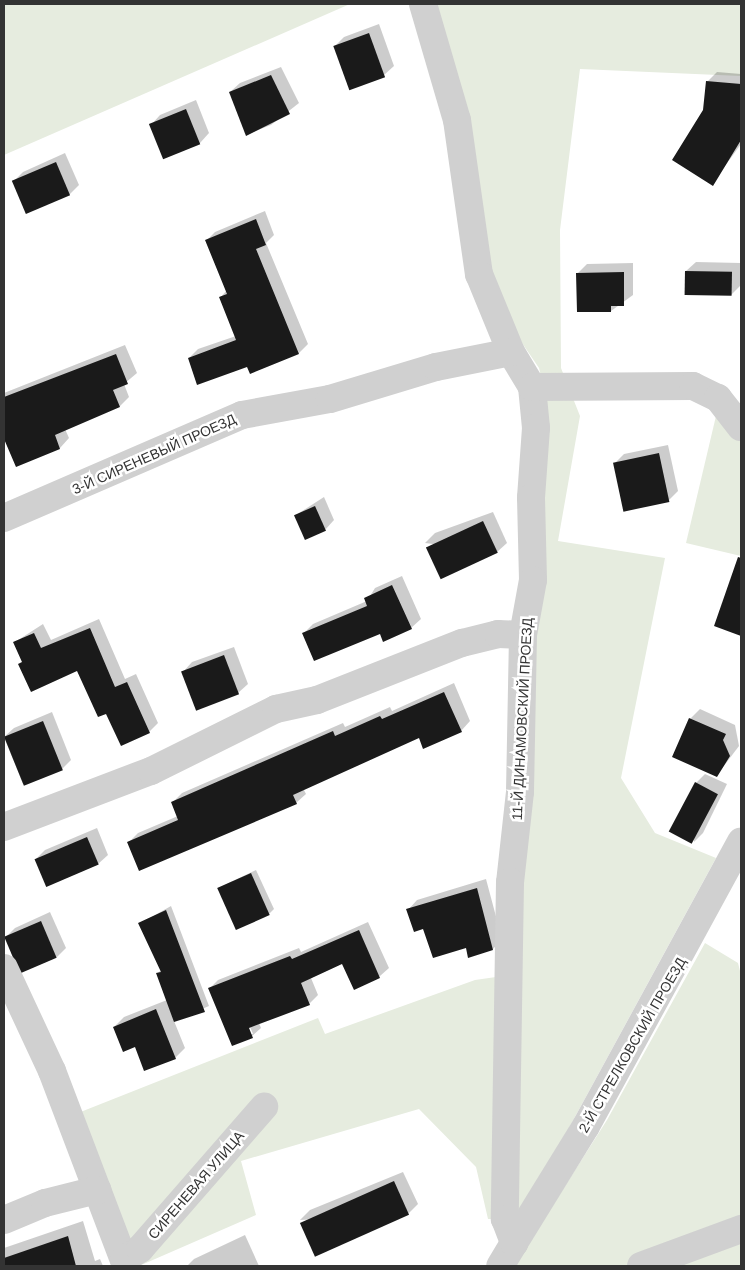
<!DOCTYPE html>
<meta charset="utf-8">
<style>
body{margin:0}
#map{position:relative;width:745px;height:1270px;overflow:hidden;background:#fff;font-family:Helvetica,sans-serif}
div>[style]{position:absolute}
.green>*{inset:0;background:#e6ecdf}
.shadow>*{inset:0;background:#0003}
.building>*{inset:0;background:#1a1a1a;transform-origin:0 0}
.minor>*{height:28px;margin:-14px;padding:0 14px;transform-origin:14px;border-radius:14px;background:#d0d0d0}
span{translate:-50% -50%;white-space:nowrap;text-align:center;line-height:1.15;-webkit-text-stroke:5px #fff;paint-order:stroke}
.street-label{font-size:14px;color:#333}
.frame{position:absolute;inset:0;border:5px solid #333;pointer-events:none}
</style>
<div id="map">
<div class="green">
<div style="clip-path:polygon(4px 4px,350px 4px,4px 155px)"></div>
<div style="clip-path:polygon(436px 4px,741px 4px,741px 76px,580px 69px,560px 230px,561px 368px,580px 416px,558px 541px,665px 558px,621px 778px,655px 833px,716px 858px,558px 1148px,525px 1207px,518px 1209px,523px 883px,547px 401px,539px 368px,522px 343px,492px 276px)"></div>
<div style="clip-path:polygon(738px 402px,741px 404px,741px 556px,686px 543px,716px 416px)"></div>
<div style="clip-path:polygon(705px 943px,738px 963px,741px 975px,741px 1266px,514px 1266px,607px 1120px)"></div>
<div style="clip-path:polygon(503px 976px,496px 1219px,488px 1219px,476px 1167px,419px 1109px,241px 1161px,256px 1215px,139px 1266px,78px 1113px,318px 1018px,325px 1034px,475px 980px)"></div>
</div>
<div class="shadow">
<div style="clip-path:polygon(379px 24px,394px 66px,384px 75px,335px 46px,344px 37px)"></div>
<div style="clip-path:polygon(281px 67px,299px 103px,271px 125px,247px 134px,230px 92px,240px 83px)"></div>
<div style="clip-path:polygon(717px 72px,741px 74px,741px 144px,712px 184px,705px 111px,707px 82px)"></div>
<div style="clip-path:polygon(196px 100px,209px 133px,200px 143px,164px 157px,151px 125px,160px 115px)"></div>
<div style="clip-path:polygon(65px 153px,79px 185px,70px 194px,13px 182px,23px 172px)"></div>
<div style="clip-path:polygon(265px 211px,274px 235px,266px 243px,308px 344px,299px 353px,251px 373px,248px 366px,189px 358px,198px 349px,236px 336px,220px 298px,227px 290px,206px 241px,215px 232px)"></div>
<div style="clip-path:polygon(696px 262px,741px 263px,740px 286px,731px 295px,686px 271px)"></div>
<div style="clip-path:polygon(633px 263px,633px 295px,611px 311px,577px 274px,587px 264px)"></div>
<div style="clip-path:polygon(125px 345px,137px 373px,124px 384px,129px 397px,120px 406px,65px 429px,69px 438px,60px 448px,16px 466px,4px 435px,4px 393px)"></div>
<div style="clip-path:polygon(668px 445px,678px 491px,668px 501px,614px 464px,624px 454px)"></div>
<div style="clip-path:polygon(324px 497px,334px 520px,325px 530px,296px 515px)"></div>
<div style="clip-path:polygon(493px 512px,507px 543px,497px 552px,425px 543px,435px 533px)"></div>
<div style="clip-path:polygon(741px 566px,741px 634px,715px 625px,733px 575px)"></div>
<div style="clip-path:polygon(402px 576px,421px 619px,411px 628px,304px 633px,313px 624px,367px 601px,375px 588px)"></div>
<div style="clip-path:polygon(99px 619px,125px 679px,136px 674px,158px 723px,149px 732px,107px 712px,78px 669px,32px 690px,15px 642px,43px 624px,51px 640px)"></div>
<div style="clip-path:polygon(234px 647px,248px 684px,238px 693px,183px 672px,192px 662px)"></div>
<div style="clip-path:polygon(454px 683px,470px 721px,461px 731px,419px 737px,303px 788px,306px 794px,296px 803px,129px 842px,138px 833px,178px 816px,172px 803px,182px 793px,343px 723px,345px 727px,390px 707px,392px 711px)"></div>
<div style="clip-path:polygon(700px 709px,735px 725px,739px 746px,717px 775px,690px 719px)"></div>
<div style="clip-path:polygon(52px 712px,71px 760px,62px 769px,23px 784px,4px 737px,14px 728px)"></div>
<div style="clip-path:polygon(705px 774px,727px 784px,703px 833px,694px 842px,696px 783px)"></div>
<div style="clip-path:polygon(97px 828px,108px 855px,98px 864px,36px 859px,45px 850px)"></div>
<div style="clip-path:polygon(256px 870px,274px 909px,269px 914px,218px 888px)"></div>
<div style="clip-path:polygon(486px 879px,502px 939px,493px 949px,469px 956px,466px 946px,424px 927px,408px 910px,417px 900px)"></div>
<div style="clip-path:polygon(171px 906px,209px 1006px,174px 1021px,185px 1048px,175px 1058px,145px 1070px,135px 1046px,114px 1027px,124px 1017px,167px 1000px,157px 974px,161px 970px,139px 924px)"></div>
<div style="clip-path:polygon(50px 912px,66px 948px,57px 957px,6px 937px,15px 928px)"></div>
<div style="clip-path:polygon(evenodd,368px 922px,389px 968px,380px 976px,354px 988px,343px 963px,311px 978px,318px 995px,309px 1004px,259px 1023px,261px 1028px,252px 1036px,209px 989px,218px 980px,299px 948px,301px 952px,368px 922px,248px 1022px,253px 1034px,250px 1034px,248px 1022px)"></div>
<div style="clip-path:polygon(403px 1172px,418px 1204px,408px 1214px,300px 1220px,310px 1210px)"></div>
<div style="clip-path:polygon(83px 1221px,95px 1261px,100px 1259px,103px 1266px,4px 1266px,4px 1248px)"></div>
<div style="clip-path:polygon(245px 1235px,259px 1266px,187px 1266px,194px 1259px)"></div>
</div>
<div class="building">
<div style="left:369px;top:33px;width:47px;height:38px;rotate:70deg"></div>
<div style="clip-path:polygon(271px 75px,290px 114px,246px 136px,229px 92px)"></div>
<div style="clip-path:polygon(706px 81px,741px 84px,741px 140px,713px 186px,672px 160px,703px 110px)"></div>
<div style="left:186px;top:109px;width:38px;height:40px;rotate:68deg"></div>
<div style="left:56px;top:162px;width:36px;height:48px;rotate:67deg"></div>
<div style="clip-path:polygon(256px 219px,266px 245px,256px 249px,299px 354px,250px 374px,247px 367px,197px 385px,188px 358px,236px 340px,219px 297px,227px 294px,205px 240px)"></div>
<div style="left:685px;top:271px;width:47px;height:24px;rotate:1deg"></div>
<div style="clip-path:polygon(624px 272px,624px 306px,611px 306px,611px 312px,577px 312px,576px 273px)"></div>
<div style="clip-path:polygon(116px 354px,128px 384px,113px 390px,120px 407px,55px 435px,60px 449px,16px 467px,4px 439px,4px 397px)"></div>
<div style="left:659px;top:453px;width:50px;height:47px;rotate:78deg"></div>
<div style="left:315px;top:506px;width:27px;height:23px;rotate:66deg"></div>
<div style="left:483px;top:521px;width:35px;height:63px;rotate:65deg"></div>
<div style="clip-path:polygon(738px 557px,741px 558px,741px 636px,714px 626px)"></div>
<div style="clip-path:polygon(392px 585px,412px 629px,383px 642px,380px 634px,314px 661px,302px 633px,367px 606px,364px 598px)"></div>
<div style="clip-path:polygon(90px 628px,115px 687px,127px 682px,150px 733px,121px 746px,106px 714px,98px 717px,77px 671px,31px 692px,18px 664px,22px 662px,13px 642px,34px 633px,41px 648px)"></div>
<div style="left:224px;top:655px;width:42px;height:46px;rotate:69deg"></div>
<div style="clip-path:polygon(444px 692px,462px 732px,423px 749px,419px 738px,293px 795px,297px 804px,139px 871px,127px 842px,178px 820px,171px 802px,333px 731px,335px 736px,380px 716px,382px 719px)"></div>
<div style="clip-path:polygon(689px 718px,726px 734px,723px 740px,730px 756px,717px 777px,672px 757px)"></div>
<div style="left:43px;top:721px;width:53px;height:42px;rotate:68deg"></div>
<div style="left:695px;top:782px;width:26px;height:56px;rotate:28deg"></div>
<div style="left:87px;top:837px;width:30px;height:57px;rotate:67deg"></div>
<div style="left:251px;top:873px;width:46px;height:37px;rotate:66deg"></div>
<div style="clip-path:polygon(477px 888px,493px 950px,468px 958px,466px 948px,433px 958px,423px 929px,414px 932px,406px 909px)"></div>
<div style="clip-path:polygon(166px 910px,205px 1012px,174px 1022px,156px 973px,161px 972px,138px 923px)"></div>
<div style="left:41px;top:921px;width:40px;height:40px;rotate:67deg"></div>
<div style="clip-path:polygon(359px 930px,380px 978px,354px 990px,342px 964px,301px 983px,310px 1005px,249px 1028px,253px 1038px,232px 1046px,208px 988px,290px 956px,292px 959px)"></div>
<div style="clip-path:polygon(156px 1009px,176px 1059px,144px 1071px,135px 1047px,123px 1052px,113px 1027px)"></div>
<div style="left:394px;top:1181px;width:37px;height:103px;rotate:66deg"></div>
<div style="clip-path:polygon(68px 1236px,76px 1266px,4px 1266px,4px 1258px)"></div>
</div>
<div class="minor">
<div style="left:423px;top:4px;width:121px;rotate:73.7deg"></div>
<div style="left:457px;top:120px;width:156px;rotate:81.9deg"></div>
<div style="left:479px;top:274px;width:84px;rotate:67.7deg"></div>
<div style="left:511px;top:352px;width:41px;rotate:59deg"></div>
<div style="left:532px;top:387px;width:41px;rotate:84.4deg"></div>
<div style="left:536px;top:428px;width:70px;rotate:94.1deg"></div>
<div style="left:531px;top:498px;width:82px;rotate:88.6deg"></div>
<div style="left:533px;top:580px;width:56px;rotate:100.3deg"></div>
<div style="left:523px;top:635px;width:157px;rotate:91.1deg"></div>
<div style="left:520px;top:792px;width:91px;rotate:96.3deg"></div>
<div style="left:510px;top:882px;width:337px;rotate:90.9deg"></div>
<div style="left:505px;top:1219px;width:26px;rotate:69deg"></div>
<div style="left:514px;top:1243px;width:27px;rotate:121deg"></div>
<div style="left:532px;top:387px;width:161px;rotate:-0.4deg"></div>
<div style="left:693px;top:386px;width:28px;rotate:26deg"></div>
<div style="left:718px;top:398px;width:37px;rotate:52deg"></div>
<div style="left:4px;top:518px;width:259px;rotate:-23.4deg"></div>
<div style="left:242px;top:415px;width:89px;rotate:-10.3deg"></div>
<div style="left:330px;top:399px;width:111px;rotate:-16.8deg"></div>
<div style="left:436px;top:367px;width:76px;rotate:-11.3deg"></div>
<div style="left:4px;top:827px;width:157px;rotate:-20.9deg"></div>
<div style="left:151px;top:771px;width:140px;rotate:-26.4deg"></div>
<div style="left:276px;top:709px;width:42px;rotate:-12.4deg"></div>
<div style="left:317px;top:700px;width:156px;rotate:-21.5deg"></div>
<div style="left:462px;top:643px;width:37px;rotate:-14deg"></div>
<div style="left:498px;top:634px;width:25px;rotate:2deg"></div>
<div style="left:4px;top:968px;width:114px;rotate:65deg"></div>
<div style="left:52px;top:1071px;width:209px;rotate:69.2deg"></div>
<div style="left:4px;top:1220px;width:44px;rotate:-22.5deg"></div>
<div style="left:45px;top:1203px;width:54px;rotate:-14deg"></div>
<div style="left:514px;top:1243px;width:137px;rotate:-58.4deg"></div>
<div style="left:586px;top:1126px;width:324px;rotate:-61.4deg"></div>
<div style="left:124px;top:1259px;width:19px;rotate:-32deg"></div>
<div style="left:140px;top:1249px;width:189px;rotate:-48.9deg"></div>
<div style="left:641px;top:1266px;width:107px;rotate:-20.3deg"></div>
</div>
<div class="street-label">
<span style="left:154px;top:454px;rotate:-24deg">3-Й СИРЕНЕВЫЙ ПРОЕЗД</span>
<span style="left:522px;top:719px;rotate:-87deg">11-Й ДИНАМОВСКИЙ ПРОЕЗД</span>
<span style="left:632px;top:1045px;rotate:-60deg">2-Й СТРЕЛКОВСКИЙ ПРОЕЗД</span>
<span style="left:196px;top:1185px;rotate:-49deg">СИРЕНЕВАЯ УЛИЦА</span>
</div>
<div class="frame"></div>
</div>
